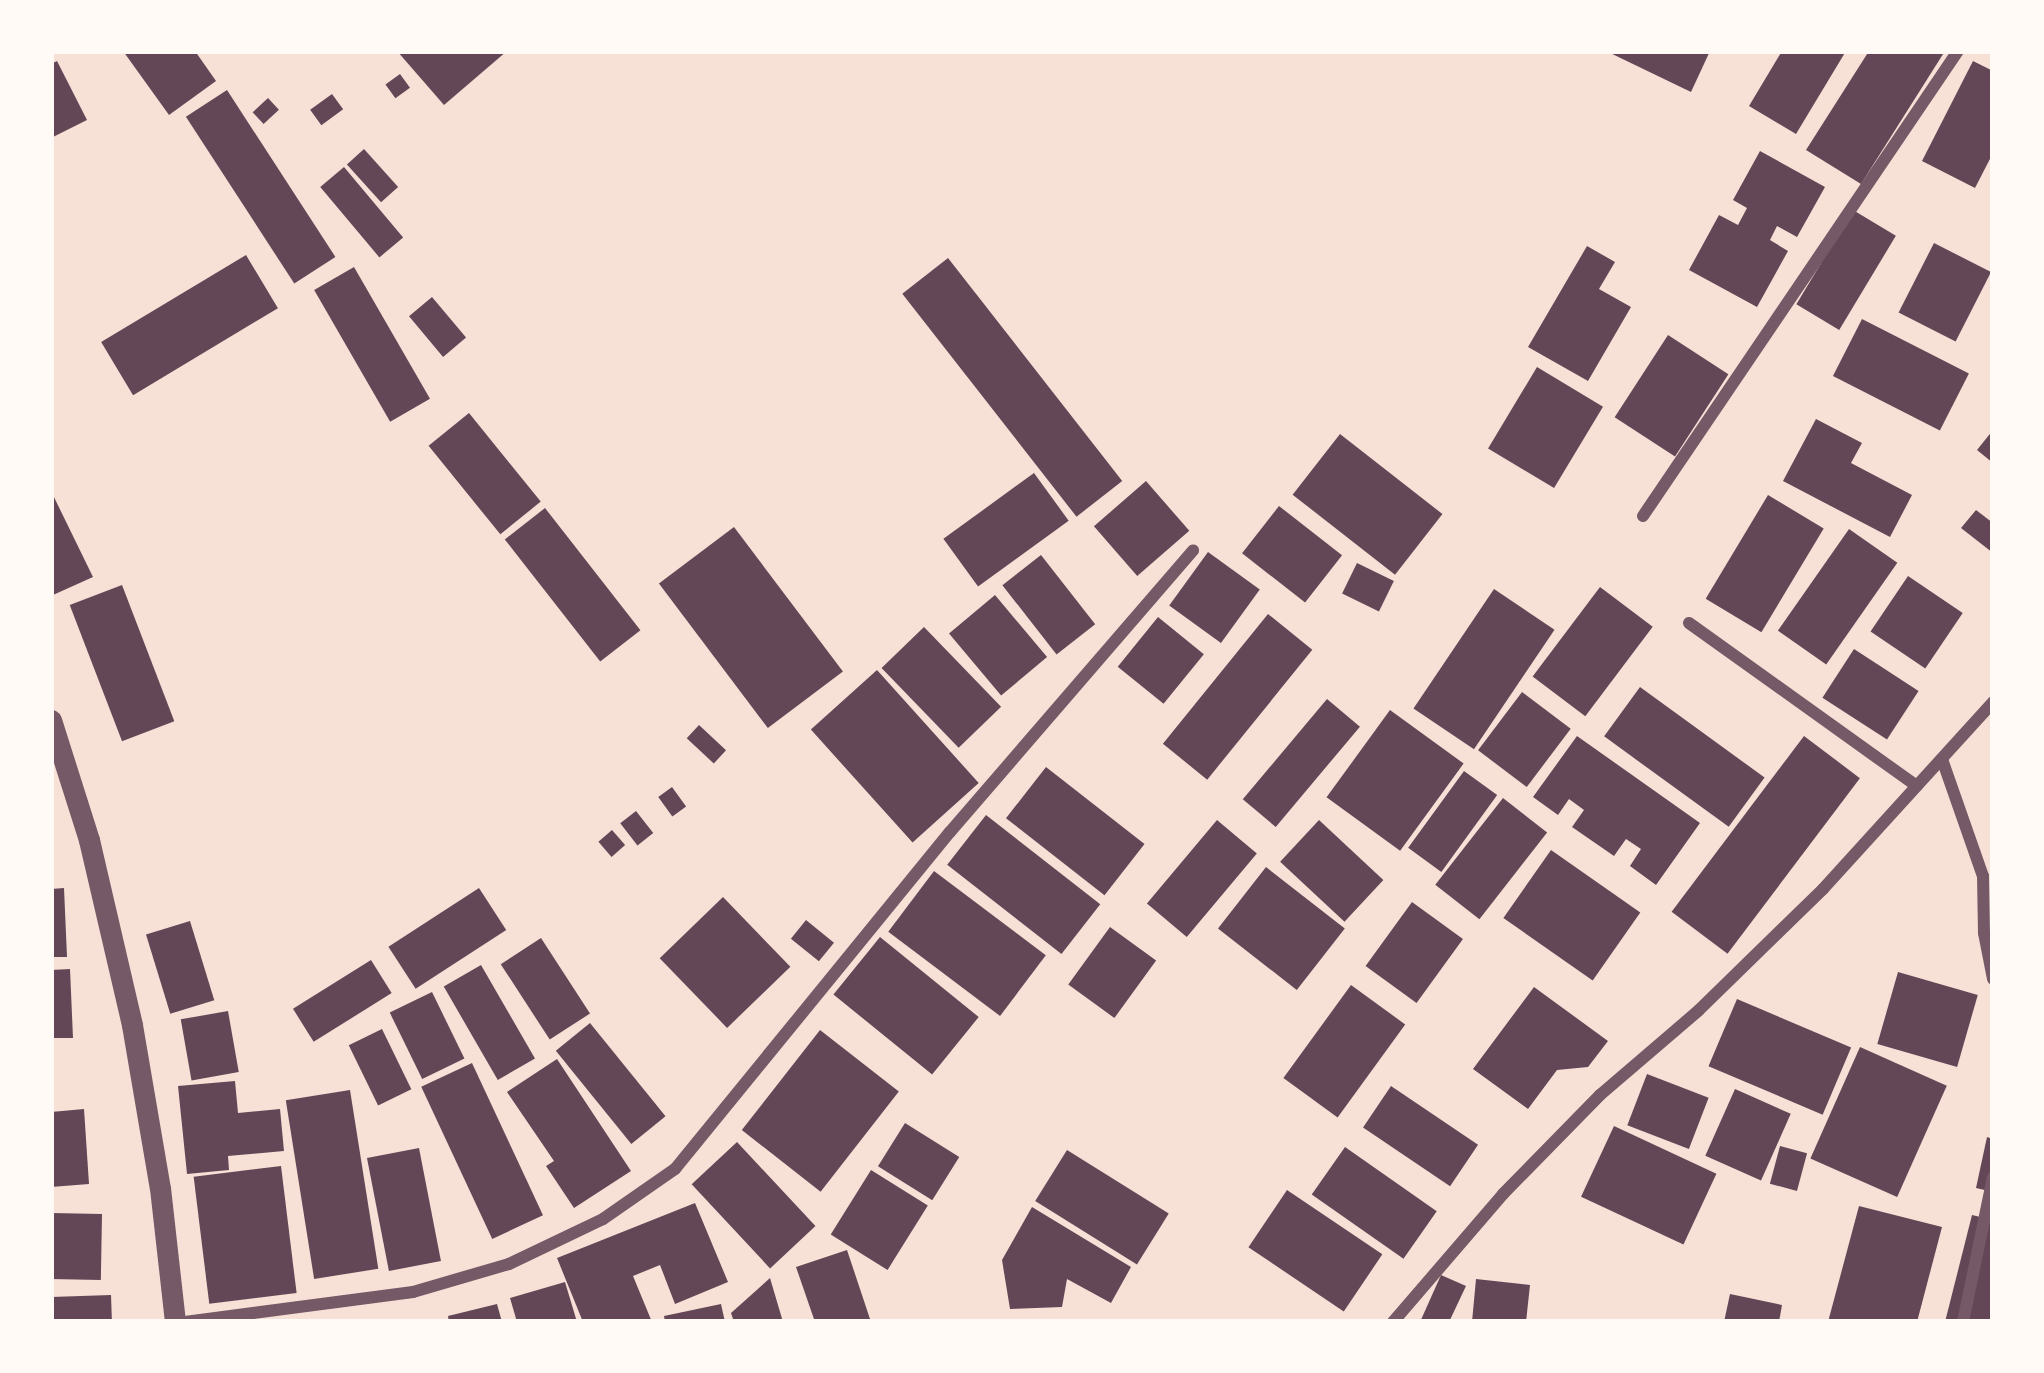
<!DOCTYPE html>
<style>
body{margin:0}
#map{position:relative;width:2044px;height:1373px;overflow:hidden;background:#f7e1d7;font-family:"Golos Text",sans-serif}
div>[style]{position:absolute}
.building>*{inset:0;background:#644757;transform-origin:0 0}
.minor>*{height:12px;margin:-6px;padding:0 6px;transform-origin:6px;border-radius:6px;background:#755966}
.tertiary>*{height:21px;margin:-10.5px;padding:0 10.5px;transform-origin:10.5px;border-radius:10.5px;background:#755966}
span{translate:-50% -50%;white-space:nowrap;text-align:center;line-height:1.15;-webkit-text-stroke:12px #fffaf5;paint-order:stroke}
.frame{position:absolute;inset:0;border:54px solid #fffaf5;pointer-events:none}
</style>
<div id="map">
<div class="building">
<div style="clip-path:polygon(123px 51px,195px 51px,216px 81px,169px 115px)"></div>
<div style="clip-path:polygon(397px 51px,507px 51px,444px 105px)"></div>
<div style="clip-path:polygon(1606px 51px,1710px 51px,1691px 92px)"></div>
<div style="clip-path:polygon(1782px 51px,1846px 51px,1796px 134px,1749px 106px)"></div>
<div style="clip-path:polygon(1869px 51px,1945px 51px,1861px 184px,1806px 150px)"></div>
<div style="clip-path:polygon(57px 61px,87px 120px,51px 138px,51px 64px)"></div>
<div style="clip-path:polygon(1973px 61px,1993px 71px,1993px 153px,1975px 188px,1922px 161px)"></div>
<div style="left:400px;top:74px;width:17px;height:18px;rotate:54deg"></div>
<div style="left:227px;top:90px;width:199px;height:49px;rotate:57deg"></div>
<div style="left:332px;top:94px;width:19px;height:27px;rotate:54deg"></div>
<div style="left:268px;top:98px;width:16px;height:21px;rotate:47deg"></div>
<div style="left:364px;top:149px;width:51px;height:23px;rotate:48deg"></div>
<div style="clip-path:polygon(1760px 151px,1825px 187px,1797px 237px,1777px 226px,1770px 240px,1788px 251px,1757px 307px,1689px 270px,1719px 215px,1738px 225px,1747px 208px,1733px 200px)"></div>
<div style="left:344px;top:167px;width:92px;height:31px;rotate:50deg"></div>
<div style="left:1853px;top:210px;width:50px;height:110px;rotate:31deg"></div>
<div style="left:1934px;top:243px;width:64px;height:78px;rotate:27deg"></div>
<div style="clip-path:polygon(1587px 246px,1615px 262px,1599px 289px,1631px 307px,1588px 381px,1528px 347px)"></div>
<div style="left:246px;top:255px;width:62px;height:169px;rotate:59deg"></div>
<div style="left:948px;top:258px;width:283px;height:58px;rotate:52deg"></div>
<div style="left:354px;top:267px;width:152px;height:46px;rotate:60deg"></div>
<div style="left:432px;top:297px;width:53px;height:30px;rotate:50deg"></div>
<div style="left:1862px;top:319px;width:120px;height:64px;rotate:27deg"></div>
<div style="left:1668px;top:335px;width:72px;height:98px;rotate:33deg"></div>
<div style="left:1537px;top:367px;width:77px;height:95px;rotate:31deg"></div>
<div style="left:469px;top:413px;width:114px;height:52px;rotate:51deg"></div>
<div style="clip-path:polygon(1816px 419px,1862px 443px,1851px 463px,1912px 495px,1890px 537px,1783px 481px)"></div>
<div style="clip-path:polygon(1993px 430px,1993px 463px,1977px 450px)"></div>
<div style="left:1340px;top:434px;width:130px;height:77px;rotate:38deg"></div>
<div style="left:1034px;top:473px;width:59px;height:112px;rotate:54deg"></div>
<div style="left:1146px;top:481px;width:66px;height:69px;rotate:49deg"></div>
<div style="clip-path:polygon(51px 491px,93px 577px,53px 595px,51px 591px)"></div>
<div style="left:1768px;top:495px;width:65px;height:121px;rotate:31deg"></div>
<div style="left:1279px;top:506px;width:80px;height:60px;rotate:38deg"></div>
<div style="left:545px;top:508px;width:155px;height:51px;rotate:52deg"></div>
<div style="clip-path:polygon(1976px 510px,1993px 523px,1993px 553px,1961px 528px)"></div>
<div style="left:734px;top:527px;width:181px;height:94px;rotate:53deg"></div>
<div style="left:1849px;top:529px;width:59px;height:124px;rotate:35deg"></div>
<div style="left:1208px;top:552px;width:64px;height:66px;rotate:36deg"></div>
<div style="left:1041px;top:555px;width:88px;height:49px;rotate:52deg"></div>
<div style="left:1357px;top:563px;width:41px;height:34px;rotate:26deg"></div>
<div style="left:1908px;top:576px;width:66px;height:67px;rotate:34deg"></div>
<div style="left:122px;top:585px;width:146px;height:56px;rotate:69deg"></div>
<div style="left:1600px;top:587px;width:66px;height:112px;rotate:37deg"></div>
<div style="left:1494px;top:589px;width:73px;height:144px;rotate:34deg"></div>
<div style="left:995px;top:595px;width:81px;height:60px;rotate:50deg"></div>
<div style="left:1268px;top:614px;width:57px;height:167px;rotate:39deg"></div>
<div style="left:1158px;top:617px;width:59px;height:64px;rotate:39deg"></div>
<div style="left:924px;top:627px;width:111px;height:59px;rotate:46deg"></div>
<div style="left:1854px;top:649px;width:77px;height:58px;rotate:33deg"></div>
<div style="left:877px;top:670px;width:152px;height:89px;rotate:48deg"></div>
<div style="left:1640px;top:687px;width:154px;height:61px;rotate:36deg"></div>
<div style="left:1522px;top:692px;width:61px;height:73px;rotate:37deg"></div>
<div style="left:1327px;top:699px;width:43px;height:131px;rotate:40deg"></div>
<div style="left:1390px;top:710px;width:91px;height:108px;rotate:36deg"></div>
<div style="left:699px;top:725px;width:37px;height:18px;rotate:43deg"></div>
<div style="clip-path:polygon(1577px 736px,1700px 823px,1656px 885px,1630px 866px,1641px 849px,1626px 839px,1614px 856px,1572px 827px,1584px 810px,1569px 799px,1558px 815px,1533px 797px)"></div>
<div style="left:1804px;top:736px;width:70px;height:220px;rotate:37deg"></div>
<div style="left:1046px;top:767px;width:125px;height:65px;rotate:38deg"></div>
<div style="left:1464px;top:771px;width:41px;height:95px;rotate:36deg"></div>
<div style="left:672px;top:787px;width:24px;height:17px;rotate:54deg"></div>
<div style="left:1503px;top:798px;width:56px;height:110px;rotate:38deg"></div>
<div style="left:636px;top:811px;width:28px;height:20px;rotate:52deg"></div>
<div style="left:986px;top:815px;width:145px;height:63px;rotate:38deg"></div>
<div style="left:1217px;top:820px;width:52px;height:109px;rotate:40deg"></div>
<div style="left:1319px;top:820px;width:88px;height:57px;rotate:43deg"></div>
<div style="left:612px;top:830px;width:20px;height:18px;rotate:49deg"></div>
<div style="left:1551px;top:850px;width:109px;height:83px;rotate:35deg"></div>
<div style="left:1266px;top:867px;width:100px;height:78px;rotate:38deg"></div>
<div style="left:934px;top:871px;width:140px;height:76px;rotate:37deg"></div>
<div style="clip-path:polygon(64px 888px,67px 957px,51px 957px,51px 889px)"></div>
<div style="left:479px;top:888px;width:50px;height:108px;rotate:57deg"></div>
<div style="left:723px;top:897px;width:97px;height:88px;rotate:46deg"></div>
<div style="left:1412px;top:902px;width:63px;height:79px;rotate:36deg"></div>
<div style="left:806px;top:920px;width:36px;height:24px;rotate:39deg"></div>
<div style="left:190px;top:921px;width:83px;height:46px;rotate:73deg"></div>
<div style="left:1110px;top:927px;width:57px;height:71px;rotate:36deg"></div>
<div style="left:880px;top:937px;width:127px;height:74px;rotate:39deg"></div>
<div style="left:541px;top:938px;width:90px;height:48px;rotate:57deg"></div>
<div style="left:371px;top:960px;width:39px;height:92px;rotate:58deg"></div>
<div style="left:481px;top:965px;width:108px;height:43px;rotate:60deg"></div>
<div style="clip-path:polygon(70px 969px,73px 1038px,51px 1038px,51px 970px)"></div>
<div style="left:1898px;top:972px;width:83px;height:75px;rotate:16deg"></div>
<div style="left:1351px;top:985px;width:67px;height:115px;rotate:36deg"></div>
<div style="clip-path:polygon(1534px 987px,1608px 1041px,1588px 1067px,1557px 1070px,1528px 1109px,1473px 1069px)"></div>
<div style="left:432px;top:992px;width:74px;height:47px;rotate:64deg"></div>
<div style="left:1737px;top:999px;width:124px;height:73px;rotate:23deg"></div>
<div style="left:228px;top:1011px;width:62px;height:48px;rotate:80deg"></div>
<div style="left:590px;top:1023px;width:120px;height:44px;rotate:51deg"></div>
<div style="left:382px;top:1029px;width:67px;height:37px;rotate:64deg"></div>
<div style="left:820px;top:1030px;width:100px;height:127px;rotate:38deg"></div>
<div style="left:1860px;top:1047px;width:95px;height:122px;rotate:24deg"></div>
<div style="clip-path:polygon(557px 1059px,631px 1171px,574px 1208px,546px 1166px,554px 1161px,507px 1092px)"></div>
<div style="left:472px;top:1063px;width:168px;height:56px;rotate:65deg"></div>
<div style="left:1647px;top:1074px;width:66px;height:55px;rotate:21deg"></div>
<div style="clip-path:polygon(235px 1081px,238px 1113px,280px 1109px,284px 1151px,228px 1156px,229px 1170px,187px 1174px,178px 1086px)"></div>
<div style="left:1391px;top:1086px;width:105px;height:50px;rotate:34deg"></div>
<div style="left:1735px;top:1089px;width:61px;height:73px;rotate:24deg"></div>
<div style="left:350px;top:1090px;width:181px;height:65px;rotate:81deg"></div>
<div style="clip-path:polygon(84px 1109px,89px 1184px,51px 1187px,51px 1112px)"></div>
<div style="left:905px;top:1123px;width:64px;height:51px;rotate:32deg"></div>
<div style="left:1614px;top:1126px;width:113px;height:78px;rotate:25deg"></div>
<div style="clip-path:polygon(1987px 1137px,1993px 1139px,1993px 1192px,1976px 1188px)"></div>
<div style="left:737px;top:1142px;width:115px;height:62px;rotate:47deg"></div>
<div style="left:1780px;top:1146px;width:28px;height:39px;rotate:15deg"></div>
<div style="left:1345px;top:1147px;width:112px;height:58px;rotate:35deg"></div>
<div style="left:419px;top:1148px;width:115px;height:53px;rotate:79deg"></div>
<div style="left:1067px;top:1150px;width:120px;height:60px;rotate:32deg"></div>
<div style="left:281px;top:1166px;width:128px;height:88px;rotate:83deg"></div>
<div style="left:871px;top:1170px;width:67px;height:76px;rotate:32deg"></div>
<div style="left:1287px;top:1190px;width:115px;height:69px;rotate:34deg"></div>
<div style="clip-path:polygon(695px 1203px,728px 1282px,675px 1304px,660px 1265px,633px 1276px,652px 1322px,583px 1322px,557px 1258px)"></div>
<div style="clip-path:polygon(1859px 1206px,1942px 1227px,1917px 1322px,1828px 1322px)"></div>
<div style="clip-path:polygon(1032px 1207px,1131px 1267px,1111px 1303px,1067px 1279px,1062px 1307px,1010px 1309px,1002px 1260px)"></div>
<div style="left:51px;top:1213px;width:51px;height:66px;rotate:1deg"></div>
<div style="clip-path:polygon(1972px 1215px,1993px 1220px,1993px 1322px,1945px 1322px)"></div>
<div style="clip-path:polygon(847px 1250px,871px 1322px,815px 1322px,796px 1267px)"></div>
<div style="clip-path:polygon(1441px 1275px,1466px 1286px,1449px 1322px,1420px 1322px)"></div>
<div style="clip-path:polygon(770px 1278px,783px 1322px,734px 1322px,731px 1313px)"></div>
<div style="clip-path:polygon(1476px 1279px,1530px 1285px,1526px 1322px,1472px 1322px)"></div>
<div style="clip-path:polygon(565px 1282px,577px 1322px,517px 1322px,510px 1298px)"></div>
<div style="clip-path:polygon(1730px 1294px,1782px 1305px,1779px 1322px,1724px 1322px)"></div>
<div style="left:111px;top:1295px;width:27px;height:60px;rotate:88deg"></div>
<div style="clip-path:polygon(497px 1304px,502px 1322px,449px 1322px,448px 1316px)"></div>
<div style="clip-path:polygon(721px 1304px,725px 1322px,665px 1322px,664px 1316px)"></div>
</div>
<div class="minor">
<div style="left:1643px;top:516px;width:562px;rotate:-55.89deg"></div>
<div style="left:1689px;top:623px;width:280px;rotate:35.6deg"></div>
<div style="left:1943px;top:762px;width:121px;rotate:70.7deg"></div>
<div style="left:1983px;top:876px;width:57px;rotate:89deg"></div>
<div style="left:1984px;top:933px;width:47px;rotate:78.9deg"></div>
<div style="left:185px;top:1322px;width:230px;rotate:-7.5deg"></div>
<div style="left:413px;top:1292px;width:100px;rotate:-16.3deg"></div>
<div style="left:509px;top:1264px;width:104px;rotate:-25.6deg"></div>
<div style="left:603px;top:1219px;width:88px;rotate:-34.8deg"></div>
<div style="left:675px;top:1169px;width:435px;rotate:-50.8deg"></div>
<div style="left:950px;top:832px;width:372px;rotate:-49.2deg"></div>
<div style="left:1393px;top:1322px;width:169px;rotate:-49.3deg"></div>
<div style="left:1503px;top:1194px;width:139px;rotate:-45.6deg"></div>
<div style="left:1600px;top:1095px;width:130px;rotate:-40.6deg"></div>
<div style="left:1699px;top:1010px;width:173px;rotate:-44.3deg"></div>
<div style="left:1823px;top:889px;width:253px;rotate:-47.7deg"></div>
<div style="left:1963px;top:1322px;width:148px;rotate:-78.3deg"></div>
</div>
<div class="tertiary">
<div style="left:51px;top:720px;width:126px;rotate:72.4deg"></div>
<div style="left:89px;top:840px;width:190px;rotate:76.9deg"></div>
<div style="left:132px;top:1025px;width:165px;rotate:80.3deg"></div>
<div style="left:160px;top:1188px;width:135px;rotate:83.6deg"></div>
</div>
<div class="frame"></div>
</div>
